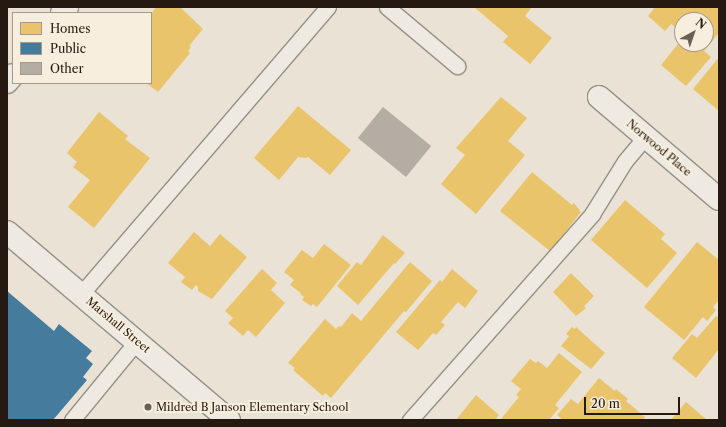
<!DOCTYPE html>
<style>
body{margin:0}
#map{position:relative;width:726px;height:427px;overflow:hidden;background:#eae2d4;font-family:"Libre Caslon Text",serif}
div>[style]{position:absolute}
.homes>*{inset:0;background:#e9c46a}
.public>*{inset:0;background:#457b9d}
.building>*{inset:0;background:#b4ada4;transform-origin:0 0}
.roads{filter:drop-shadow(1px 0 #969087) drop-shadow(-1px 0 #969087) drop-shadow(0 1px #969087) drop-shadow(0 -1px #969087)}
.lane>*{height:15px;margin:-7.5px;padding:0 7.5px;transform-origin:7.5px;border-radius:7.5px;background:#eeeae2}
.street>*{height:22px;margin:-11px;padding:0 11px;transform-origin:11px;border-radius:11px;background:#eeeae2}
.secondary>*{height:22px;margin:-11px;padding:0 11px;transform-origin:11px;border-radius:11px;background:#eeeae2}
.dots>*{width:11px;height:11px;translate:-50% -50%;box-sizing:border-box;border:2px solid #f7eedd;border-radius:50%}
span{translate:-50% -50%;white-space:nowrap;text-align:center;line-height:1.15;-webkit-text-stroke:4px #f7eedd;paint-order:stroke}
.street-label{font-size:11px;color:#261912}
.poi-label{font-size:11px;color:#261912}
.left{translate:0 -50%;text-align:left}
.frame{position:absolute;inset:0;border:8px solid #261912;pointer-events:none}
.legend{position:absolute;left:12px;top:12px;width:140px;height:72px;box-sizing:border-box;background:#f7eedd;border:1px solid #a3998c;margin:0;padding:5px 7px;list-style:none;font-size:12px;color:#261912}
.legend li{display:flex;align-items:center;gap:8px;height:20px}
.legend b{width:20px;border:1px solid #a3998c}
.north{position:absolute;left:674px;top:12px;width:40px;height:40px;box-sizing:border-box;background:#f7eedd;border:1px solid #a3998c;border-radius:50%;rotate:40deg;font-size:11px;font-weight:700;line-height:16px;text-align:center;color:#261912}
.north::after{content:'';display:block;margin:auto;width:14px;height:18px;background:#6b5f56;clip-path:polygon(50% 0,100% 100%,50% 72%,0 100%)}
.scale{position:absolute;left:584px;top:397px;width:96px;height:18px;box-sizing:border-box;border:2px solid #261912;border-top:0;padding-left:5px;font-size:12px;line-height:14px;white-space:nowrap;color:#261912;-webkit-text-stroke:3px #f7eedd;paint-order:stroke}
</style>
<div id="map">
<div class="homes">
<div style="clip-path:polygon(156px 7px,180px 7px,203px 29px,189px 46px,191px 47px,188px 51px,190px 53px,158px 92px,146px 83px,151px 83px,151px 14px)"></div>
<div style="clip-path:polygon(474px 7px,532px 7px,525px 16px,552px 38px,530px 64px,503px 42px,508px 36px)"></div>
<div style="clip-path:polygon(655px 7px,719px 7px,719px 33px,704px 51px,711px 57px,686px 86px,661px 65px,682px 39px,682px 44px,706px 44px,706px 20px,682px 20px,682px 32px,671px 24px,665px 31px,648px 16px)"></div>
<div style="clip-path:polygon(719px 57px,719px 111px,693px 89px)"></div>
<div style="clip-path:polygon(501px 97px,527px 118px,508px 141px,525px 155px,476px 214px,441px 184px,465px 155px,456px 148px)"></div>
<div style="clip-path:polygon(298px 106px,351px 150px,330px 175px,308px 157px,306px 158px,298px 157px,279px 180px,254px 158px)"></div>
<div style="clip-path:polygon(99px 112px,128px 136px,125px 139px,150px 158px,94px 228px,68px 207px,90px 180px,73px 167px,77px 162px,67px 153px)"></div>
<div style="clip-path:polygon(532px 172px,572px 205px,574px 203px,581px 212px,550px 251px,500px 211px)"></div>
<div style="clip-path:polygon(625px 200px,665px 234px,661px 239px,677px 253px,647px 288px,591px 240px)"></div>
<div style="clip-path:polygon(194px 232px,210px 246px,220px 234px,247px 257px,212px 299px,198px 291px,198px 287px,196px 285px,192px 290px,181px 282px,185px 277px,168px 263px)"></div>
<div style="clip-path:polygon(383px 235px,405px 253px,395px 264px,394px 263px,358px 305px,337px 286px,357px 262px,361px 265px)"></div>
<div style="clip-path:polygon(697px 242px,719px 260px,719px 300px,713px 307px,716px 310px,707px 321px,703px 317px,684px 340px,644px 307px)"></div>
<div style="clip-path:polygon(324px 244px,351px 265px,317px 307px,313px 304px,311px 306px,302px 300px,304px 297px,300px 294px,301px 293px,290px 285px,294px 280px,284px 272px,302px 250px,313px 258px)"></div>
<div style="clip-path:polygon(410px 262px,432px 281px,406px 312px,404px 311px,331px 398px,325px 393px,323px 396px,293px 370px,295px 368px,288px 363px,325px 319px,336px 329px,339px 326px,341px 327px,352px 313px,361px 321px)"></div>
<div style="clip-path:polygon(262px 269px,277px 283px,271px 290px,285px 303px,256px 337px,248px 330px,243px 336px,228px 323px,233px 318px,225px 311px)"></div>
<div style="clip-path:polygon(452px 269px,478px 291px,465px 308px,458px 302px,441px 322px,445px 325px,436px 335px,433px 333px,418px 350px,396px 332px,440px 280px,442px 282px)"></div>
<div style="clip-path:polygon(571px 273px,594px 296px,584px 306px,586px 308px,576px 316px,553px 292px)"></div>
<div style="clip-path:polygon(716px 316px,719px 318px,719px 349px,696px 378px,672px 358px,692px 334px,697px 338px)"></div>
<div style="clip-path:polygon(572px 327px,575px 329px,576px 327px,605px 353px,591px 369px,561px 346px,569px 336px,566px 334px)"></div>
<div style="clip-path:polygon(559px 353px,582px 372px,555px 405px,559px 408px,549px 420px,500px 420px,519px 397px,516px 395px,521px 389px,511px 381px,530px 359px,536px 363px,538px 361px,547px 368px)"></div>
<div style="clip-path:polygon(599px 378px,615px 391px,616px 389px,628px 399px,626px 401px,645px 417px,643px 420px,563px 420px,557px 415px,571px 399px,578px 404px)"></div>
<div style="clip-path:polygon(476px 395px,499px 415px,495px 420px,456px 420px)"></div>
<div style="clip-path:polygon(686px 402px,707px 420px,671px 420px)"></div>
</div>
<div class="public">
<div style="clip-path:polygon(7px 291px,54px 331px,59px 324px,92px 351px,86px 358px,93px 364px,83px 377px,87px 380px,53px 420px,7px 420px)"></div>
</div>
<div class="building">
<div style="left:383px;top:107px;width:62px;height:40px;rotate:39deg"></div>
</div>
<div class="roads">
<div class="lane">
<div style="left:387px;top:7px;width:92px;rotate:40.1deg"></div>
<div style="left:81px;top:294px;width:379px;rotate:-49.3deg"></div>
<div style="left:72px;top:420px;width:102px;rotate:-50.6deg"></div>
<div style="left:410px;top:420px;width:275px;rotate:-48.5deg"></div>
<div style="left:592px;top:214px;width:62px;rotate:-58.1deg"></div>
<div style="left:625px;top:161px;width:33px;rotate:-50deg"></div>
</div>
<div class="street">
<div style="left:599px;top:97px;width:157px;rotate:40.4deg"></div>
</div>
<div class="secondary">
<div style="left:62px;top:13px;width:8px;rotate:-50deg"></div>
<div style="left:7px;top:82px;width:9px;rotate:-49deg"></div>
<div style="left:7px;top:232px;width:291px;rotate:40.3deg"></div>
</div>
</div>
<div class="dots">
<div style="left:148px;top:407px;background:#6b5f56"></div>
</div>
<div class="street-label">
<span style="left:659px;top:148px;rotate:40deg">Norwood Place</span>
<span style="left:118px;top:325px;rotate:40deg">Marshall Street</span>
</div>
<div class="poi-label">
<span class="left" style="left:156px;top:407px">Mildred B Janson Elementary School</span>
</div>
<div class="frame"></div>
<ul class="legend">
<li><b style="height:11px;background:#e9c46a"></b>Homes</li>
<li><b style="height:11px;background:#457b9d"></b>Public</li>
<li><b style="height:11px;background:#b4ada4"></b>Other</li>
</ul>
<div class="north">N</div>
<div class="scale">20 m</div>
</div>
